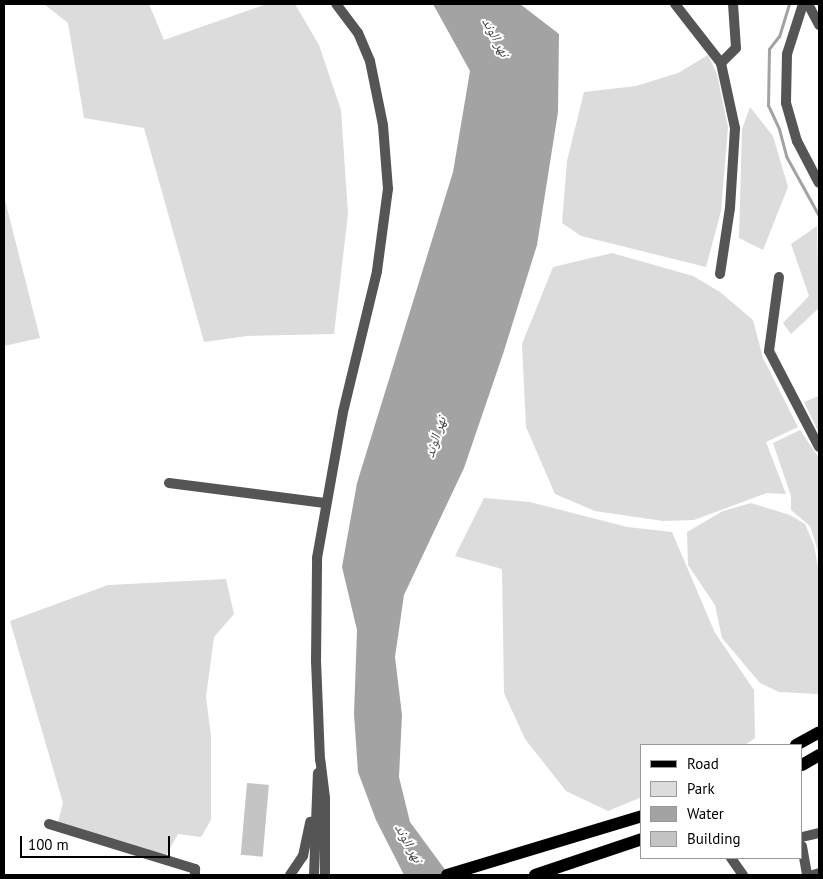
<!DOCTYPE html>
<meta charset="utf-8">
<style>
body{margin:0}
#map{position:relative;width:823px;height:879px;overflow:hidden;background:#fff;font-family:"PT Sans","Noto Naskh Arabic",sans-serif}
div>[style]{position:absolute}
.green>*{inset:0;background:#dcdcdc}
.water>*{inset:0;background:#a3a3a3}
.stream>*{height:3px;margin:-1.5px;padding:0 1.5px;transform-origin:1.5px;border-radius:1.5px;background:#a3a3a3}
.building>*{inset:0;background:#c4c4c4;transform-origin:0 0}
.minor>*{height:10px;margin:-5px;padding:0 5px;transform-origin:5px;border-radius:5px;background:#555}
.tertiary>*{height:10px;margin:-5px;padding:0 5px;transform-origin:5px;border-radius:5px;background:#555}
.primary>*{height:12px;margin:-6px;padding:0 6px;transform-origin:6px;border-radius:6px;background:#000}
span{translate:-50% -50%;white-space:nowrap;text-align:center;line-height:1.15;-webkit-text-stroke:4px #fff;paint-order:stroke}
.water-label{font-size:14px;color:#444;font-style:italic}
.frame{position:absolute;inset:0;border:5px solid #000;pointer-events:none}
.legend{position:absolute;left:640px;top:744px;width:162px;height:115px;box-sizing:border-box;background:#fff;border:1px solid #999;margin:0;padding:6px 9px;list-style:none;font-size:15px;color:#000}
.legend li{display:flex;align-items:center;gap:10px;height:25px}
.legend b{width:25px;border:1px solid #999}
.scale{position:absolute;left:20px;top:836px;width:150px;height:22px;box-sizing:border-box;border:2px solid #000;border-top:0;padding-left:6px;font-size:15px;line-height:18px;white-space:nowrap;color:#000;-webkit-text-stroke:4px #fff;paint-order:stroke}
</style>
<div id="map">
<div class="green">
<div style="clip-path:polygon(44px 4px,149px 4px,164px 40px,267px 4px,295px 4px,319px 45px,341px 110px,348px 214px,334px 334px,247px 336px,204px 342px,144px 128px,84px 118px,68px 23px)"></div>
<div style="clip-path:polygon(708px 55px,717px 74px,728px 127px,721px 211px,706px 267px,581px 236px,562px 223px,567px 161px,584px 92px,636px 86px,678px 73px)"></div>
<div style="clip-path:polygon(750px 107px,773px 136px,788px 187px,763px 250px,739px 238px,742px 129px)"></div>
<div style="clip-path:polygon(4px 196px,40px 338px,4px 346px)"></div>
<div style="clip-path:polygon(817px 226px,819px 308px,791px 334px,783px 323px,809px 296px,791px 244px)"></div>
<div style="clip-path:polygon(612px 253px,693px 276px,720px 292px,753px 320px,763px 358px,798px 427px,766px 442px,786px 494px,767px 493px,694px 520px,663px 521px,595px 511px,555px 494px,526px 427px,522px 344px,553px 267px)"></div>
<div style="clip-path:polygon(819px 396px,819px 433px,804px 402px)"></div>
<div style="clip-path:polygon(800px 430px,819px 458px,819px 554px,810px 526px,791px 510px,791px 496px,773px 443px)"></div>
<div style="clip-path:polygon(484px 498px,530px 502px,627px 527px,672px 532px,715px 633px,754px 690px,755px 738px,745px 745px,642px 745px,642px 797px,608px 811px,566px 791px,525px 739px,504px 693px,502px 569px,455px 556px)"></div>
<div style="clip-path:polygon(751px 503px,790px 515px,805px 524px,814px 545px,819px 572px,819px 694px,779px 692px,760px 683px,722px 638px,715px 605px,688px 565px,687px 532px,723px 511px)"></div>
<div style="clip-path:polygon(226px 579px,234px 614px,214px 637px,206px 697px,211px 736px,211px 820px,201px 837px,178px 834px,164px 859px,58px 822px,63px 803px,10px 621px,108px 585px)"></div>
</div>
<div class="water">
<div style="clip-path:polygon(433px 4px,520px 4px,559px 34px,558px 112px,537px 245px,503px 354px,464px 468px,404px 595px,395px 657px,402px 715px,399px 777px,410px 822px,449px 875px,404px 875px,376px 820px,358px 772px,354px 714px,357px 630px,342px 567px,357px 483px,453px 172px,470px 71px)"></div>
</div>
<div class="stream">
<div style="left:789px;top:4px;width:34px;rotate:107deg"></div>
<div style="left:779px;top:36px;width:16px;rotate:128deg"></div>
<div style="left:769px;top:49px;width:56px;rotate:91deg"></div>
<div style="left:768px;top:105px;width:26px;rotate:65deg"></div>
<div style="left:779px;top:129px;width:28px;rotate:75deg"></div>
<div style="left:786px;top:156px;width:68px;rotate:61.2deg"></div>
</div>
<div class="building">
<div style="left:247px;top:783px;width:22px;height:72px;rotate:5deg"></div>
</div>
<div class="minor">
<div style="left:675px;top:4px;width:75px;rotate:52.1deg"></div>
<div style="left:803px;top:4px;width:52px;rotate:107.7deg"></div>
<div style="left:787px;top:54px;width:49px;rotate:91.2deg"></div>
<div style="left:786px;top:103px;width:40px;rotate:74deg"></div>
<div style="left:797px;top:141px;width:47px;rotate:62.4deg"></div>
<div style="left:808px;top:4px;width:24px;rotate:62deg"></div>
<div style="left:720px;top:274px;width:67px;rotate:-81.4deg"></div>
<div style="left:730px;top:208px;width:80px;rotate:-86.4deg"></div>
<div style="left:735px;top:128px;width:66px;rotate:-102.2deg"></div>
<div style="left:721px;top:63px;width:21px;rotate:-45deg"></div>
<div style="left:736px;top:48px;width:44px;rotate:-93.9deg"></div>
<div style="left:779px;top:277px;width:75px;rotate:97.7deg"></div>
<div style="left:769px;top:351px;width:108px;rotate:62.5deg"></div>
<div style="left:169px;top:483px;width:157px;rotate:7.3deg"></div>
<div style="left:49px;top:824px;width:153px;rotate:17.1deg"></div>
<div style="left:195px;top:869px;width:6px;rotate:90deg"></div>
<div style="left:802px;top:837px;width:17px;rotate:-13deg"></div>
<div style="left:802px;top:846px;width:29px;rotate:80deg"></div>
<div style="left:731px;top:858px;width:21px;rotate:55deg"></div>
<div style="left:813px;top:875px;width:6px;rotate:-18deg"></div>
</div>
<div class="tertiary">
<div style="left:290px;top:875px;width:23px;rotate:-56deg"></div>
<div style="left:303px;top:856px;width:35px;rotate:-78deg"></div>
<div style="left:314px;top:875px;width:102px;rotate:-87.8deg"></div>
<div style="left:325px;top:875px;width:77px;rotate:-90deg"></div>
<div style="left:325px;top:798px;width:38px;rotate:-97deg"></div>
<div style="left:320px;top:760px;width:98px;rotate:-92.3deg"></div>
<div style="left:316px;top:662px;width:104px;rotate:-89.4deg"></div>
<div style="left:317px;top:558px;width:148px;rotate:-79.9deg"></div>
<div style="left:343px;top:412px;width:145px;rotate:-76.4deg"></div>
<div style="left:377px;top:271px;width:83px;rotate:-82.4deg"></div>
<div style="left:388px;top:189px;width:64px;rotate:-94.5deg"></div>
<div style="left:383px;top:125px;width:65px;rotate:-101.5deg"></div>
<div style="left:370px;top:61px;width:30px;rotate:-113deg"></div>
<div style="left:358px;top:33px;width:36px;rotate:-127deg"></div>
</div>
<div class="primary">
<div style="left:796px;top:745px;width:26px;rotate:-29deg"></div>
<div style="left:802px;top:765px;width:20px;rotate:-30deg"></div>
<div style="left:447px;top:875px;width:204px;rotate:-16.8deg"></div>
<div style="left:535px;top:875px;width:113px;rotate:-18.6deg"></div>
</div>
<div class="water-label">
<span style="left:496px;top:37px;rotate:62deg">نهر الوند</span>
<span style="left:435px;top:437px;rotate:-72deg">نهر الوند</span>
<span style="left:409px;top:843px;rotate:61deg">نهر الوند</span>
</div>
<div class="frame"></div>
<ul class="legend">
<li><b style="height:6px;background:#000"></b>Road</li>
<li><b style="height:14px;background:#dcdcdc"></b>Park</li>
<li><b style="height:14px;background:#a3a3a3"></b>Water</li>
<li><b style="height:14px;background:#c4c4c4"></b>Building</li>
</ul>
<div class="scale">100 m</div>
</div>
